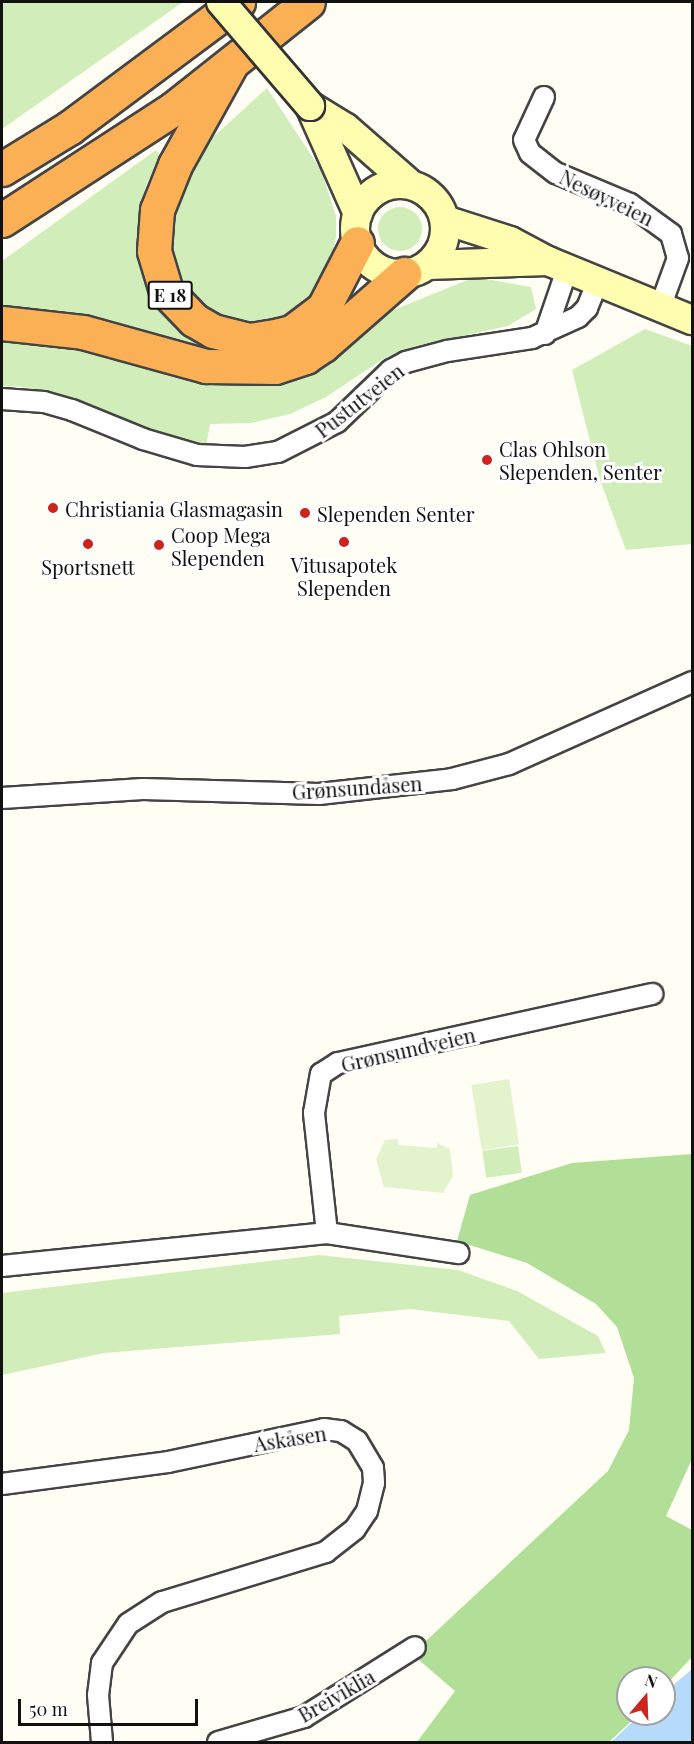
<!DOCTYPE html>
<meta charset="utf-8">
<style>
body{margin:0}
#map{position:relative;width:694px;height:1744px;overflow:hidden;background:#fffef4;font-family:"Playfair Display",serif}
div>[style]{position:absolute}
.green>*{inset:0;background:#d0edba;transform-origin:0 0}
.round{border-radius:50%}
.forest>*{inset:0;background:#b2df98}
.pitch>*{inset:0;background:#e3f4cd;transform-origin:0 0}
.water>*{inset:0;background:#b5dafa}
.roads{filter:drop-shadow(2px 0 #444) drop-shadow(-2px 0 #444) drop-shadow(0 2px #444) drop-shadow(0 -2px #444)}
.street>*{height:20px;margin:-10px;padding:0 10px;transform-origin:10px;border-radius:10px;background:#fff}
.secondary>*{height:28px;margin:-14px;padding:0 14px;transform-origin:14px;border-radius:14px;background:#fffdaf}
.secondary>.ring{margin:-14px;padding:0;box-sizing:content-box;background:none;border:28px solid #fffdaf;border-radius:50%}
.highway>*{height:33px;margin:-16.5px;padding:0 16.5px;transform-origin:16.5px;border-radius:16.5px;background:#fcb055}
.bridges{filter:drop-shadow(2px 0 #333) drop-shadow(-2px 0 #333) drop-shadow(0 2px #333) drop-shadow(0 -2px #333)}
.secondary-bridge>*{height:28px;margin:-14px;padding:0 14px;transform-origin:14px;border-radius:14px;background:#fffdaf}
.dots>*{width:16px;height:16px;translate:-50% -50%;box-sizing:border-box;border:3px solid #fff;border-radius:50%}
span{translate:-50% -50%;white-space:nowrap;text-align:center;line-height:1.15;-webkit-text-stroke:6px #fff;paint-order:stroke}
.shield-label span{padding:2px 4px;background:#fff;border:2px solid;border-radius:4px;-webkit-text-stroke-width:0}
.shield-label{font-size:18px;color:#111;font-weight:700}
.street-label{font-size:20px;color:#111}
.poi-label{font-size:20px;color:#111}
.left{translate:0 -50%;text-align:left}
.frame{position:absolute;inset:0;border:3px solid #111;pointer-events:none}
.north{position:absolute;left:616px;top:1666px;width:60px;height:60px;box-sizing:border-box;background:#fff;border:2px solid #a0a0a0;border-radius:50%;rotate:19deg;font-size:16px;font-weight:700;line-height:24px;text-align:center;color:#111}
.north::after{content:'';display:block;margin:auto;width:21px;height:27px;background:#cb251e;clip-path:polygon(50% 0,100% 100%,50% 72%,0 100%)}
.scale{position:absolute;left:18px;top:1699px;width:180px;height:27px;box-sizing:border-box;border:3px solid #111;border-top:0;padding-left:8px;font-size:18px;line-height:21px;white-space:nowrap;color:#111;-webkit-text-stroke:4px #fff;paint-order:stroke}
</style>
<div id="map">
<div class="green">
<div style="clip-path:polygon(2px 2px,183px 2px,2px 129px)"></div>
<div style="clip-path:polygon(267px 88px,321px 170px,336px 216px,336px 237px,327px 276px,314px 299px,273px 324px,225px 325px,175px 282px,164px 229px,188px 168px,211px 139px)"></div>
<div style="clip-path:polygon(156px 150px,160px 155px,146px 185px,138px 221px,140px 265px,147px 290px,165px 315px,184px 335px,220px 350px,217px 356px,83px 316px,2px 307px,2px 261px)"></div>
<div class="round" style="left:378px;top:207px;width:44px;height:44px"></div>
<div style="clip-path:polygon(475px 277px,531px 287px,536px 309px,508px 326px,415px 346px,383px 359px,326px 397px,290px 414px,251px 423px,210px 424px,206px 446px,149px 431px,64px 396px,25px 387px,2px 386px,2px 334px,28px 334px,201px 379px,271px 386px,303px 374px,337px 354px,386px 313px)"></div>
<div style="clip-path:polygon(645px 329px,692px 346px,692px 544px,626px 550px,600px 480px,572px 370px)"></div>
<div style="left:518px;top:1146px;width:27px;height:36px;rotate:82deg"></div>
<div style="clip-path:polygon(319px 1255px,458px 1270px,517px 1291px,598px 1336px,606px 1353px,539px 1359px,509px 1321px,410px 1309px,339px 1316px,340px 1334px,104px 1353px,2px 1375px,2px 1293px)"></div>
</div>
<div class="forest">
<div style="clip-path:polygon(692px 1154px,692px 1459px,666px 1516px,692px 1530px,692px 1657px,664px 1687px,664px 1678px,628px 1678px,628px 1714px,639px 1714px,609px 1742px,417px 1742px,455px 1691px,412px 1654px,608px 1471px,629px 1430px,634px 1378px,617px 1327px,596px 1304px,527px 1263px,457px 1241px,470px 1195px,572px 1163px)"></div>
</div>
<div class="pitch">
<div style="left:509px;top:1079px;width:66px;height:38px;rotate:81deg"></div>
<div style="clip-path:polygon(398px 1139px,398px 1145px,437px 1148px,437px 1143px,450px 1149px,453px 1176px,443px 1193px,384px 1187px,376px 1159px,385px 1140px)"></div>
</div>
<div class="water">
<div style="clip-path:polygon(692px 1669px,692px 1742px,611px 1742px,641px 1714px,664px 1714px,664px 1693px)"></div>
</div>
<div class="roads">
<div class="street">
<div style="left:544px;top:97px;width:47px;rotate:114.9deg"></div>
<div style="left:524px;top:140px;width:14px;rotate:65deg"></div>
<div style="left:530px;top:153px;width:33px;rotate:38deg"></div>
<div style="left:556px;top:173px;width:80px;rotate:22.7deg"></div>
<div style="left:630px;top:204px;width:51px;rotate:36.2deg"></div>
<div style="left:671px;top:234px;width:25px;rotate:74deg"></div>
<div style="left:678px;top:258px;width:50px;rotate:109.9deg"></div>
<div style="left:545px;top:334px;width:71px;rotate:-71.1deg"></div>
<div style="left:2px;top:399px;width:42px;rotate:4.1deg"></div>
<div style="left:44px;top:402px;width:29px;rotate:16deg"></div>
<div style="left:72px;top:410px;width:77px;rotate:22.2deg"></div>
<div style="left:143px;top:439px;width:56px;rotate:16.5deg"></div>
<div style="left:197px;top:455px;width:48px;rotate:2.4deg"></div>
<div style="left:245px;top:457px;width:33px;rotate:-9deg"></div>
<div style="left:278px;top:452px;width:66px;rotate:-27deg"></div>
<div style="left:337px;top:422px;width:75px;rotate:-43.9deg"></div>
<div style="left:391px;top:370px;width:17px;rotate:-28deg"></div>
<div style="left:406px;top:362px;width:42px;rotate:-15deg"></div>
<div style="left:447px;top:351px;width:86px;rotate:-8.7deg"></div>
<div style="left:532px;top:338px;width:51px;rotate:-24.5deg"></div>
<div style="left:578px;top:317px;width:13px;rotate:-45deg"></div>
<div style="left:587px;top:308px;width:31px;rotate:-68deg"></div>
<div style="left:2px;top:798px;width:141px;rotate:-3.7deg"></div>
<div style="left:143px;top:789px;width:176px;rotate:1.6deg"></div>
<div style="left:319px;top:794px;width:134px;rotate:-6.4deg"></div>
<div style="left:452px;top:779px;width:59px;rotate:-14.7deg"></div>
<div style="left:509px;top:764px;width:201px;rotate:-24.1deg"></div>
<div style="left:327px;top:1233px;width:121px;rotate:-96.2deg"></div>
<div style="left:314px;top:1113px;width:40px;rotate:-80deg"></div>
<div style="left:321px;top:1074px;width:20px;rotate:-33deg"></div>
<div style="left:338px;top:1063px;width:322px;rotate:-12.4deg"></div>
<div style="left:2px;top:1266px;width:327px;rotate:-5.8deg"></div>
<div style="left:327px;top:1233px;width:133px;rotate:8.7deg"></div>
<div style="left:2px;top:1484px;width:167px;rotate:-7.5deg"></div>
<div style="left:168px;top:1462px;width:159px;rotate:-11.9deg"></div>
<div style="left:324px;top:1429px;width:17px;rotate:7deg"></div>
<div style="left:341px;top:1431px;width:19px;rotate:32deg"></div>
<div style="left:357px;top:1441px;width:31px;rotate:59deg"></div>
<div style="left:373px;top:1468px;width:15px;rotate:86deg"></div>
<div style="left:374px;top:1483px;width:29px;rotate:104deg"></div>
<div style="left:367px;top:1511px;width:22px;rotate:124deg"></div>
<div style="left:355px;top:1529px;width:37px;rotate:142deg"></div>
<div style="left:326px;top:1552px;width:171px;rotate:163deg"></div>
<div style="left:162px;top:1602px;width:40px;rotate:147.1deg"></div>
<div style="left:128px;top:1624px;width:47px;rotate:123.7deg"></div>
<div style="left:102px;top:1663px;width:32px;rotate:97deg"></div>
<div style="left:98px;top:1695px;width:47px;rotate:85.1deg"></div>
<div style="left:218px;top:1742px;width:90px;rotate:-16.2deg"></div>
<div style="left:304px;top:1717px;width:131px;rotate:-32.2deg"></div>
</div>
<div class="secondary">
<div style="left:310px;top:106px;width:42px;rotate:31.4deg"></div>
<div style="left:346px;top:128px;width:86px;rotate:41.2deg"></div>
<div style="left:310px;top:106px;width:118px;rotate:66deg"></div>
<div class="ring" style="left:355px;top:184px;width:62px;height:62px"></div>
<div style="left:445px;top:220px;width:68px;rotate:17.9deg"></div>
<div style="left:510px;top:241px;width:43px;rotate:27.8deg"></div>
<div style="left:548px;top:261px;width:156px;rotate:22.3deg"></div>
<div style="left:428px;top:265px;width:120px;rotate:-1.9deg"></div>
</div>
<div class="highway">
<div style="left:230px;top:66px;width:113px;rotate:119.1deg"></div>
<div style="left:175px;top:165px;width:48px;rotate:111.8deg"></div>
<div style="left:157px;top:210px;width:41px;rotate:94.2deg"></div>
<div style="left:154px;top:251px;width:42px;rotate:73.3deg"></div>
<div style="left:166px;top:291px;width:40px;rotate:46deg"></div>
<div style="left:194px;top:320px;width:22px;rotate:30deg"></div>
<div style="left:213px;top:331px;width:38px;rotate:14deg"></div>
<div style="left:250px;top:340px;width:20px;rotate:-9deg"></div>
<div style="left:270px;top:337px;width:23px;rotate:-13deg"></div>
<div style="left:292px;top:332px;width:39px;rotate:-37deg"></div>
<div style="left:323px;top:309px;width:74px;rotate:-62.7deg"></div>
<div style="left:2px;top:169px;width:79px;rotate:-31.5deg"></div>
<div style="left:69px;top:128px;width:211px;rotate:-36.7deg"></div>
<div style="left:2px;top:220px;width:204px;rotate:-33deg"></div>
<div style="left:173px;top:109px;width:172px;rotate:-38.4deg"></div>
<div style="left:2px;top:323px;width:81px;rotate:6.3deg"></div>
<div style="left:83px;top:332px;width:128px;rotate:15.5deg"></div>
<div style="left:206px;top:366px;width:69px;rotate:0.8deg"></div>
<div style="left:275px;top:367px;width:32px;rotate:-18deg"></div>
<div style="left:305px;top:357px;width:22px;rotate:-34deg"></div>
<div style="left:323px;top:345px;width:108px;rotate:-41.2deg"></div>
</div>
</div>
<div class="bridges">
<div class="secondary-bridge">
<div style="left:221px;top:2px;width:137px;rotate:49.4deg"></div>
</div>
</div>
<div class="dots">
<div style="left:487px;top:460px;background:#cb251e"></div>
<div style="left:53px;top:508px;background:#cb251e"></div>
<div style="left:305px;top:513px;background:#cb251e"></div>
<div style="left:344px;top:542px;background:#cb251e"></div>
<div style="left:88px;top:544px;background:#cb251e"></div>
<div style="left:159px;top:545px;background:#cb251e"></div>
</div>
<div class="shield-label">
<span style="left:170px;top:295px">E 18</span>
</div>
<div class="street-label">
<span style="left:607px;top:197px;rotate:26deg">Nesøyveien</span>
<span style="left:359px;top:400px;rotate:-38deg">Pustutveien</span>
<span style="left:357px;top:787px;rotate:-4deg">Grønsundåsen</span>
<span style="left:408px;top:1049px;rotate:-13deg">Grønsundveien</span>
<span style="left:290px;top:1438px;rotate:-9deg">Askåsen</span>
<span style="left:336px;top:1695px;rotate:-30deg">Breiviklia</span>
</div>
<div class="poi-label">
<span class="left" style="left:499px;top:460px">Clas Ohlson<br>Slependen, Senter</span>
<span class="left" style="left:65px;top:508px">Christiania Glasmagasin</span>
<span class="left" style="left:317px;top:513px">Slependen Senter</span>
<span class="left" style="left:171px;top:546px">Coop Mega<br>Slependen</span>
<span style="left:344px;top:576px">Vitusapotek<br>Slependen</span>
<span style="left:88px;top:566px">Sportsnett</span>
</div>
<div class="frame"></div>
<div class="north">N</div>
<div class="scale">50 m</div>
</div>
